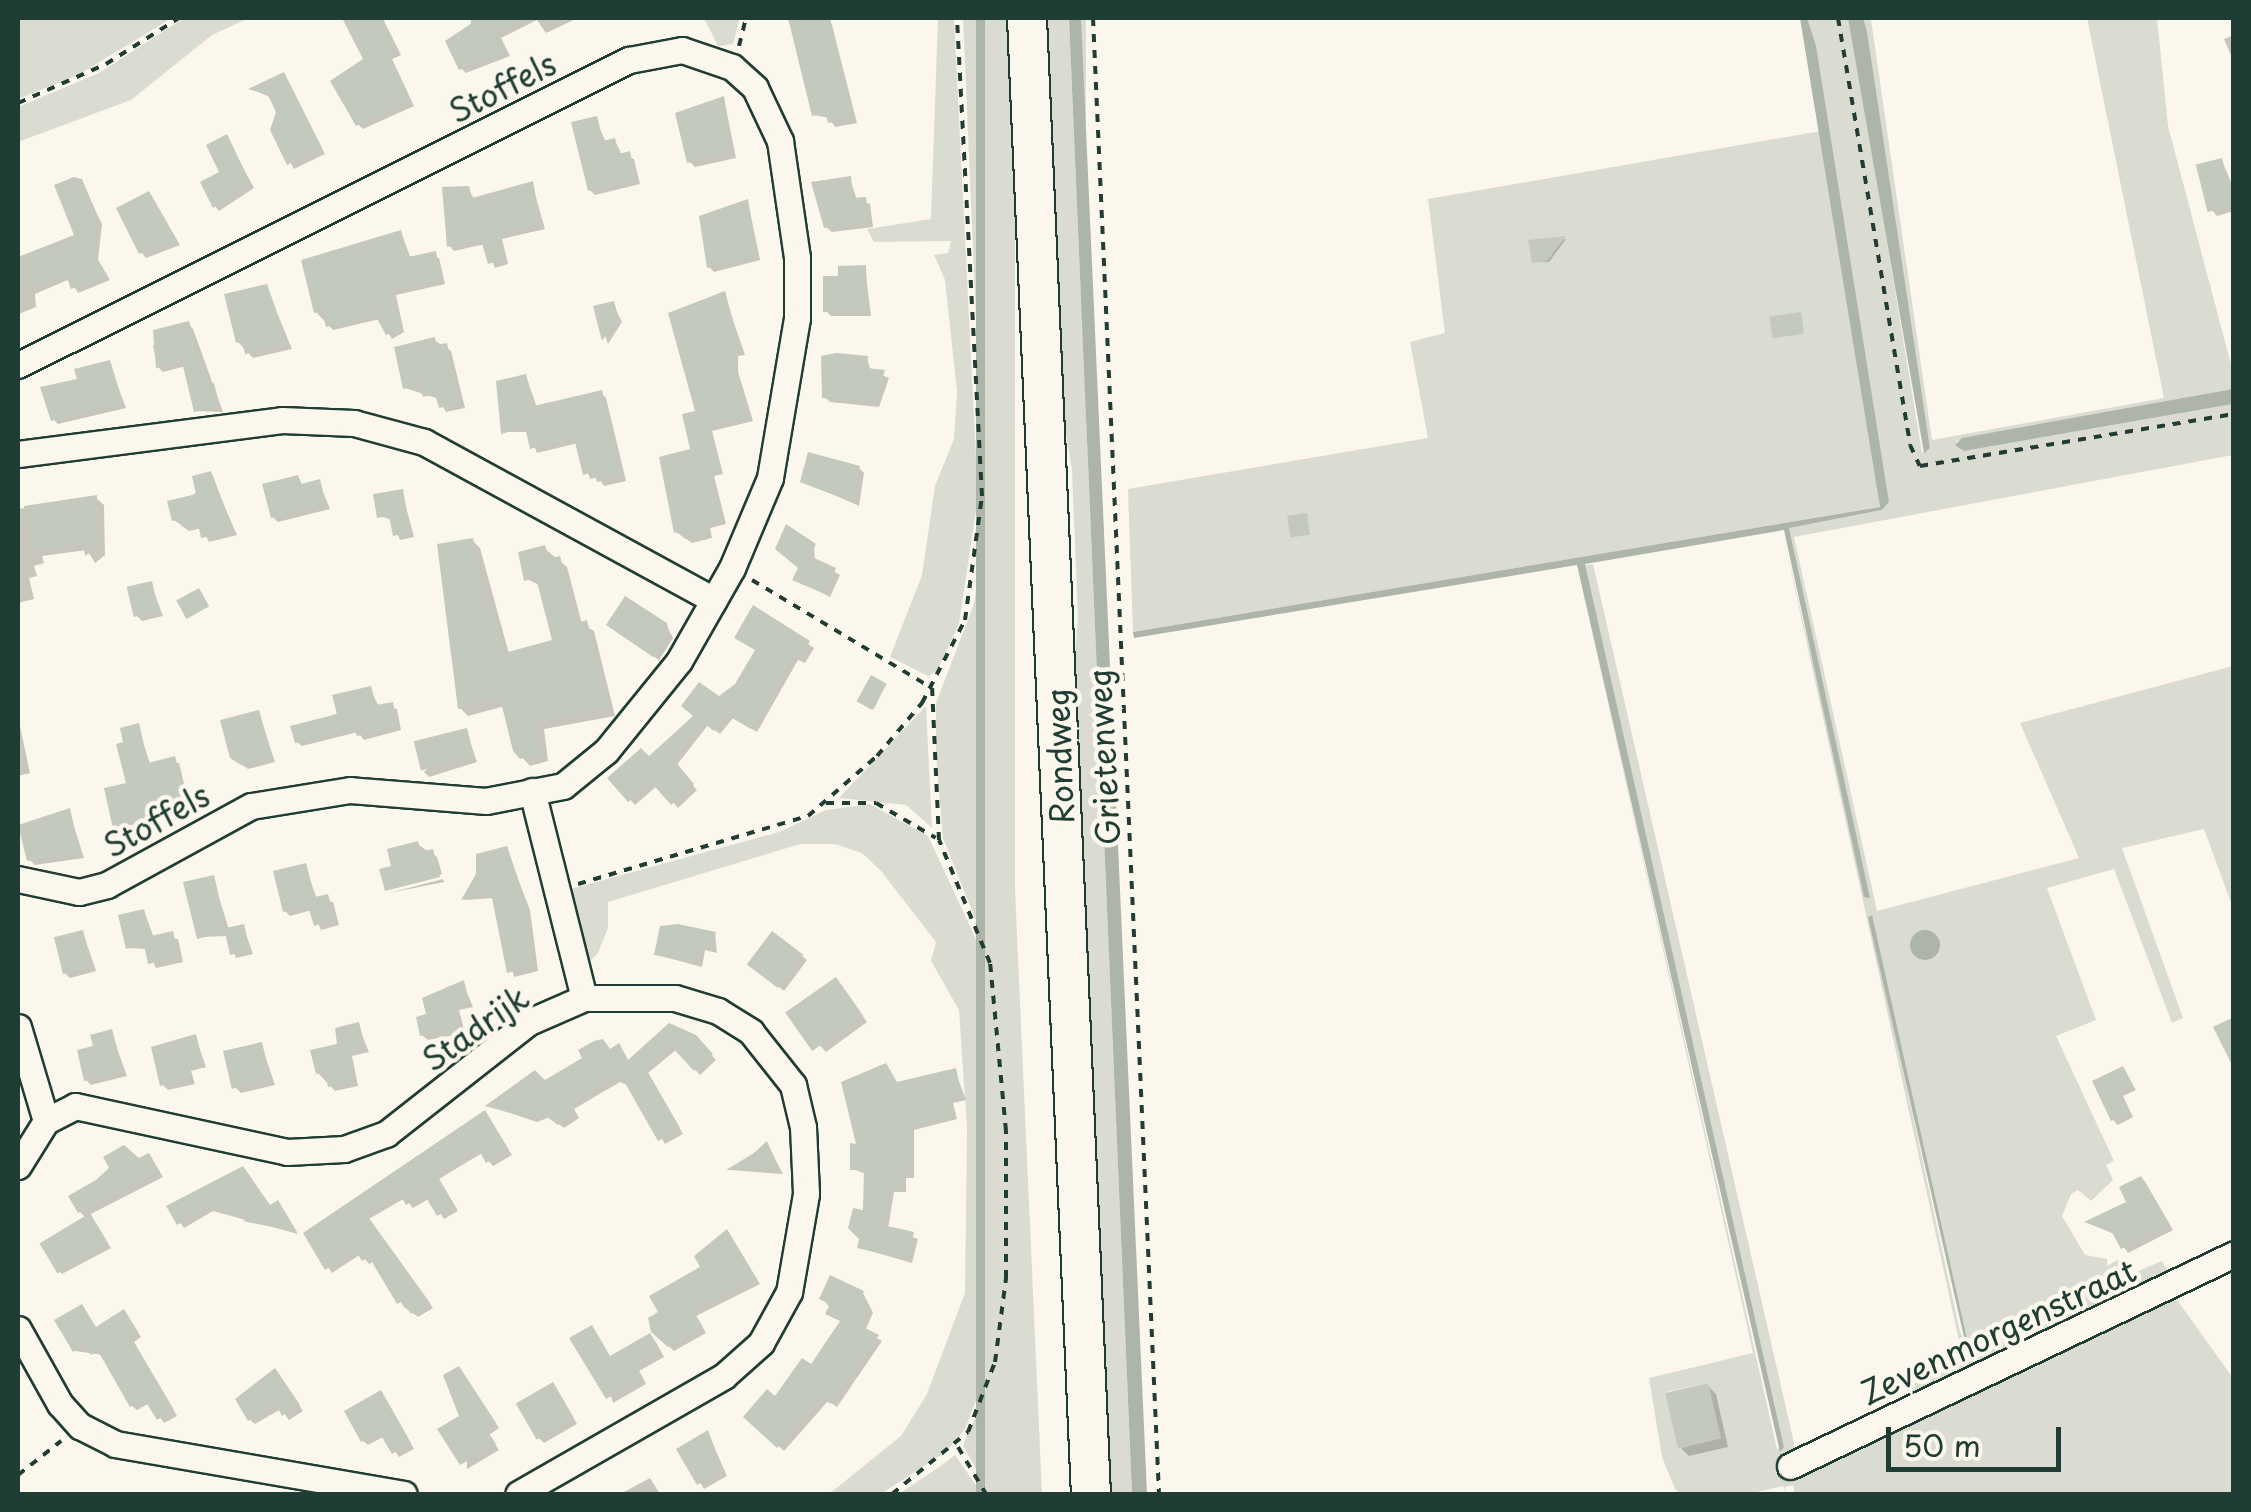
<!DOCTYPE html>
<style>
body{margin:0}
#map{position:relative;width:2251px;height:1512px;overflow:hidden;background:#fbf7ec;font-family:"Playpen Sans",sans-serif}
div>[style]{position:absolute}
.green>*{inset:0;background:#dbdcd1;transform-origin:0 0}
.water>*{inset:0;background:#adb4aa;transform-origin:0 0}
.round{border-radius:50%}
.shadow>*{inset:0;background:#0003}
.building>*{inset:0;background:#c4c9be;transform-origin:0 0}
.path>*{height:4px;margin-top:-2px;transform-origin:0;background:repeating-linear-gradient(90deg,#1f3d34 0 8px,transparent 0 16px)}
.roads{filter:drop-shadow(2px 0 #1f3d34) drop-shadow(-2px 0 #1f3d34) drop-shadow(0 2px #1f3d34) drop-shadow(0 -2px #1f3d34)}
.street>*{height:25px;margin:-12.5px;padding:0 12.5px;transform-origin:12.5px;border-radius:12.5px;background:#fbf7ec}
.primary>*{height:38px;margin:-19px;padding:0 19px;transform-origin:19px;border-radius:19px;background:#fbf7ec}
span{translate:-50% -50%;white-space:nowrap;text-align:center;line-height:1.15;-webkit-text-stroke:9px #fbf7ec;paint-order:stroke}
.street-label{font-size:32px;color:#1f3d34}
.frame{position:absolute;inset:0;border:20px solid #1f3d34;pointer-events:none}
.scale{position:absolute;left:1886px;top:1427px;width:175px;height:45px;box-sizing:border-box;border:5px solid #1f3d34;border-top:0;padding-left:12px;font-size:30px;line-height:35px;white-space:nowrap;color:#1f3d34;-webkit-text-stroke:8px #fbf7ec;paint-order:stroke}
</style>
<div id="map">
<div class="green">
<div style="clip-path:polygon(18px 18px,172px 18px,78px 75px,18px 99px)"></div>
<div style="clip-path:polygon(184px 18px,249px 18px,212px 35px,131px 100px,18px 142px,18px 107px,99px 73px)"></div>
<div style="clip-path:polygon(704px 18px,740px 18px,733px 44px,718px 46px)"></div>
<div style="clip-path:polygon(938px 18px,954px 18px,978px 497px,959px 624px,937px 671px,928px 676px,890px 657px,922px 575px,935px 486px,954px 439px,957px 391px,945px 280px,934px 255px,948px 253px,951px 241px,874px 242px,867px 229px,931px 219px)"></div>
<div style="clip-path:polygon(963px 18px,976px 18px,1042px 1494px,990px 1494px,963px 1445px,994px 1378px,1012px 1262px,1009px 1114px,992px 960px,943px 838px,936px 753px,936px 703px,974px 604px,985px 524px)"></div>
<div style="left:985px;top:18px;width:30px;height:1477px"></div>
<div style="clip-path:polygon(1039px 18px,1069px 18px,1132px 1494px,1106px 1494px,1070px 713px,1078px 617px,1072px 470px,1055px 367px)"></div>
<div style="left:1081px;top:18px;width:5px;height:1477px"></div>
<div style="clip-path:polygon(1800px 18px,1803px 25px,1811px 57px,1880px 507px,1133px 632px,1128px 489px,1428px 438px,1410px 342px,1445px 333px,1428px 199px,1821px 131px)"></div>
<div style="clip-path:polygon(evenodd,1807px 18px,1848px 18px,1851px 25px,1922px 453px,1930px 448px,1863px 18px,1871px 20px,1932px 440px,2164px 398px,2087px 18px,2157px 18px,2168px 126px,2233px 372px,2233px 389px,1956px 441px,1964px 451px,2233px 404px,2233px 455px,1794px 537px,1877px 911px,2079px 858px,2020px 723px,2233px 666px,2233px 908px,2204px 829px,2122px 848px,2183px 1018px,2172px 1023px,2114px 869px,2047px 888px,2096px 1020px,2056px 1036px,2114px 1161px,2106px 1165px,2113px 1180px,2091px 1201px,2078px 1190px,2071px 1194px,2062px 1216px,2085px 1255px,2107px 1259px,2107px 1266px,2118px 1260px,2136px 1272px,2162px 1261px,2171px 1277px,2043px 1340px,2030px 1337px,2021px 1320px,1999px 1332px,2009px 1355px,1912px 1401px,1914px 1383px,1963px 1359px,1784px 539px,1868px 899px,1789px 528px,1882px 510px,1889px 502px,1807px 18px,1869px 915px,1872px 916px,1965px 1341px,1960px 1332px,1869px 915px)"></div>
<div style="clip-path:polygon(evenodd,1577px 564px,1777px 1449px,1784px 1447px,1585px 565px,1593px 564px,1797px 1456px,2233px 1268px,2175px 1297px,2233px 1378px,2233px 1494px,1795px 1494px,1793px 1485px,1785px 1487px,1787px 1494px,1783px 1486px,1748px 1494px,1681px 1494px,1675px 1489px,1662px 1457px,1649px 1378px,1753px 1353px,1577px 564px,1708px 1383px,1721px 1438px,1678px 1449px,1666px 1392px,1708px 1383px)"></div>
<div style="clip-path:polygon(926px 706px,932px 828px,906px 805px,839px 798px)"></div>
<div style="clip-path:polygon(870px 804px,928px 836px,982px 952px,1000px 1110px,1003px 1278px,992px 1359px,965px 1429px,947px 1451px,881px 1494px,829px 1494px,901px 1436px,927px 1394px,965px 1293px,967px 1128px,959px 1010px,931px 961px,936px 942px,881px 871px,862px 853px,835px 844px,800px 844px,608px 902px,608px 928px,598px 953px,583px 968px,567px 890px,779px 832px,826px 810px)"></div>
<div style="clip-path:polygon(955px 1455px,982px 1494px,899px 1494px,942px 1465px)"></div>
</div>
<div class="water">
<div style="left:976px;top:18px;width:9px;height:1477px"></div>
<div style="clip-path:polygon(1069px 18px,1081px 18px,1147px 1494px,1132px 1494px)"></div>
<div style="clip-path:polygon(1800px 18px,1807px 18px,1816px 46px,1889px 502px,1882px 510px,1789px 528px,1870px 898px,1864px 897px,1784px 530px,1585px 564px,1784px 1447px,1780px 1452px,1577px 565px,1134px 638px,1133px 632px,1880px 507px)"></div>
<div style="clip-path:polygon(1848px 18px,1863px 18px,1867px 32px,1930px 448px,1924px 453px)"></div>
<div style="clip-path:polygon(2233px 389px,2233px 404px,1964px 451px,1955px 445px,1962px 438px)"></div>
<div style="clip-path:polygon(1872px 915px,1967px 1339px,1965px 1341px,1868px 917px)"></div>
<div class="round" style="left:1910px;top:930px;width:30px;height:30px"></div>
</div>
<div class="shadow">
<div style="clip-path:polygon(357px 18px,383px 19px,401px 55px,392px 59px,414px 106px,363px 129px,358px 124px,366px 60px,347px 22px)"></div>
<div style="clip-path:polygon(472px 18px,578px 18px,546px 33px,537px 20px,501px 38px,510px 56px,466px 73px,461px 68px)"></div>
<div style="clip-path:polygon(787px 18px,830px 18px,857px 123px,835px 127px,829px 118px,814px 115px,801px 46px)"></div>
<div style="clip-path:polygon(2234px 35px,2234px 62px,2224px 39px)"></div>
<div style="clip-path:polygon(284px 75px,325px 154px,294px 169px,273px 130px,279px 111px,272px 98px,252px 89px)"></div>
<div style="clip-path:polygon(724px 99px,736px 158px,695px 167px,690px 162px)"></div>
<div style="clip-path:polygon(596px 119px,606px 143px,615px 141px,622px 155px,634px 159px,640px 184px,595px 195px,590px 190px)"></div>
<div style="clip-path:polygon(226px 137px,254px 188px,219px 211px,215px 206px)"></div>
<div style="clip-path:polygon(2222px 161px,2234px 189px,2234px 211px,2217px 216px,2212px 210px)"></div>
<div style="clip-path:polygon(850px 179px,857px 200px,870px 204px,873px 227px,832px 232px,826px 227px)"></div>
<div style="clip-path:polygon(81px 181px,102px 224px,98px 260px,110px 280px,78px 293px,70px 279px,35px 294px,36px 307px,19px 314px,18px 265px,78px 236px)"></div>
<div style="clip-path:polygon(532px 184px,545px 229px,502px 239px,508px 264px,495px 268px,485px 244px,454px 251px,450px 246px,468px 189px,475px 200px)"></div>
<div style="clip-path:polygon(149px 194px,180px 245px,146px 258px,141px 252px)"></div>
<div style="clip-path:polygon(748px 202px,760px 260px,714px 272px,709px 267px)"></div>
<div style="clip-path:polygon(401px 232px,411px 259px,439px 258px,445px 284px,396px 295px,404px 332px,392px 339px,380px 319px,333px 330px,316px 312px)"></div>
<div style="clip-path:polygon(1566px 239px,1549px 262px,1534px 262px,1531px 243px)"></div>
<div style="clip-path:polygon(865px 268px,871px 316px,831px 316px,826px 311px,841px 278px)"></div>
<div style="clip-path:polygon(266px 286px,292px 349px,253px 358px,238px 342px)"></div>
<div style="clip-path:polygon(724px 294px,745px 355px,738px 356px,738px 372px,753px 421px,712px 431px,723px 474px,714px 476px,726px 524px,710px 528px,712px 538px,692px 543px,676px 532px)"></div>
<div style="clip-path:polygon(613px 304px,622px 322px,608px 344px,596px 308px)"></div>
<div style="clip-path:polygon(188px 324px,193px 329px,223px 412px,196px 411px,186px 366px,163px 372px,158px 367px,153px 346px)"></div>
<div style="clip-path:polygon(434px 340px,451px 351px,465px 408px,446px 412px,439px 399px,405px 388px)"></div>
<div style="clip-path:polygon(867px 359px,871px 371px,889px 378px,879px 407px,830px 402px,825px 397px)"></div>
<div style="clip-path:polygon(109px 363px,126px 408px,58px 424px,53px 419px,80px 380px)"></div>
<div style="clip-path:polygon(526px 376px,537px 408px,601px 393px,606px 398px,626px 481px,604px 486px,598px 477px,590px 479px,578px 443px,537px 453px,529px 432px,503px 432px)"></div>
<div style="clip-path:polygon(859px 468px,864px 473px,859px 506px,803px 481px)"></div>
<div style="clip-path:polygon(210px 474px,237px 535px,209px 542px,202px 528px,189px 531px,174px 520px)"></div>
<div style="clip-path:polygon(298px 477px,303px 486px,319px 482px,330px 509px,278px 522px,273px 517px)"></div>
<div style="clip-path:polygon(402px 492px,414px 537px,400px 540px,392px 520px,380px 516px)"></div>
<div style="clip-path:polygon(96px 498px,104px 505px,105px 555px,95px 563px,87px 550px,42px 556px,44px 563px,34px 566px,37px 576px,29px 578px,34px 599px,18px 603px,18px 509px)"></div>
<div style="clip-path:polygon(472px 540px,480px 548px,509px 654px,555px 642px,541px 586px,527px 579px,544px 548px,567px 567px,582px 624px,594px 631px,615px 716px,544px 729px,548px 761px,530px 766px,522px 757px,505px 706px,468px 716px,460px 708px)"></div>
<div style="clip-path:polygon(814px 545px,815px 561px,840px 575px,830px 597px,795px 579px)"></div>
<div style="clip-path:polygon(151px 584px,163px 616px,142px 621px,137px 616px)"></div>
<div style="clip-path:polygon(754px 608px,814px 648px,805px 663px,798px 660px,757px 732px,733px 718px,720px 734px,708px 725px,676px 766px,697px 790px,678px 808px,658px 785px,635px 805px,611px 779px,649px 759px,736px 685px,757px 651px)"></div>
<div style="clip-path:polygon(666px 625px,673px 638px,659px 660px,614px 630px)"></div>
<div style="clip-path:polygon(885px 686px,874px 709px,860px 702px)"></div>
<div style="clip-path:polygon(370px 689px,379px 707px,397px 709px,401px 730px,364px 740px,358px 732px,302px 746px,297px 742px)"></div>
<div style="clip-path:polygon(259px 713px,275px 762px,248px 769px,238px 762px)"></div>
<div style="clip-path:polygon(18px 717px,30px 773px,18px 776px)"></div>
<div style="clip-path:polygon(138px 726px,150px 764px,179px 763px,188px 800px,152px 812px,154px 823px,120px 832px,116px 827px,129px 785px,126px 744px)"></div>
<div style="clip-path:polygon(466px 731px,477px 762px,429px 777px,424px 772px)"></div>
<div style="clip-path:polygon(69px 811px,84px 858px,35px 865px,30px 860px)"></div>
<div style="clip-path:polygon(417px 844px,437px 857px,442px 874px,387px 888px,394px 868px)"></div>
<div style="clip-path:polygon(506px 849px,530px 910px,538px 971px,514px 977px,495px 898px,464px 900px)"></div>
<div style="clip-path:polygon(305px 866px,317px 899px,333px 902px,339px 925px,321px 930px,312px 910px,290px 916px,285px 911px)"></div>
<div style="clip-path:polygon(213px 878px,229px 930px,243px 926px,253px 954px,236px 958px,228px 936px,200px 937px)"></div>
<div style="clip-path:polygon(443px 879px,444px 882px,389px 893px)"></div>
<div style="clip-path:polygon(144px 911px,154px 938px,178px 939px,183px 962px,156px 968px,147px 949px,128px 948px)"></div>
<div style="clip-path:polygon(83px 933px,96px 971px,70px 978px,65px 973px)"></div>
<div style="clip-path:polygon(715px 934px,717px 953px,705px 950px,702px 967px,657px 955px)"></div>
<div style="clip-path:polygon(802px 956px,807px 960px,784px 991px,756px 969px)"></div>
<div style="clip-path:polygon(463px 983px,473px 1007px,459px 1010px,465px 1033px,428px 1040px,422px 1035px,429px 1016px,448px 994px,446px 987px)"></div>
<div style="clip-path:polygon(841px 985px,867px 1022px,826px 1052px,790px 1014px)"></div>
<div style="clip-path:polygon(358px 1025px,369px 1052px,352px 1056px,358px 1086px,335px 1091px,318px 1073px)"></div>
<div style="clip-path:polygon(669px 1026px,695px 1037px,716px 1060px,700px 1075px,677px 1049px,648px 1073px,683px 1134px,665px 1144px,630px 1086px,620px 1082px,574px 1109px,579px 1118px,564px 1128px,550px 1117px,537px 1122px,489px 1106px,611px 1051px,623px 1051px,629px 1062px)"></div>
<div style="clip-path:polygon(111px 1032px,127px 1076px,91px 1085px,86px 1080px,96px 1048px)"></div>
<div style="clip-path:polygon(195px 1036px,206px 1067px,191px 1071px,195px 1084px,168px 1090px,163px 1085px)"></div>
<div style="clip-path:polygon(261px 1044px,275px 1085px,241px 1093px,236px 1088px)"></div>
<div style="clip-path:polygon(886px 1066px,898px 1085px,955px 1071px,966px 1100px,953px 1103px,957px 1119px,914px 1130px,914px 1178px,906px 1178px,906px 1192px,894px 1192px,888px 1229px,918px 1239px,912px 1263px,860px 1248px,866px 1174px,853px 1169px)"></div>
<div style="clip-path:polygon(2123px 1069px,2136px 1090px,2123px 1096px,2133px 1117px,2118px 1125px,2113px 1120px)"></div>
<div style="clip-path:polygon(485px 1113px,512px 1155px,493px 1166px,482px 1153px,439px 1179px,458px 1211px,444px 1219px,430px 1198px,413px 1208px,405px 1198px,369px 1219px,433px 1308px,418px 1317px,404px 1307px,374px 1261px,369px 1264px,361px 1254px,332px 1273px,307px 1234px)"></div>
<div style="clip-path:polygon(767px 1144px,783px 1174px,730px 1170px)"></div>
<div style="clip-path:polygon(138px 1161px,153px 1161px,163px 1177px,89px 1215px,111px 1248px,62px 1274px,57px 1269px,86px 1218px,80px 1212px)"></div>
<div style="clip-path:polygon(2144px 1180px,2173px 1230px,2128px 1253px,2116px 1235px,2088px 1223px,2129px 1203px,2122px 1189px)"></div>
<div style="clip-path:polygon(169px 1207px,282px 1208px,298px 1234px,213px 1211px,184px 1228px)"></div>
<div style="clip-path:polygon(727px 1232px,760px 1284px,696px 1316px,706px 1333px,674px 1351px,653px 1331px)"></div>
<div style="clip-path:polygon(863px 1293px,873px 1313px,865px 1331px,882px 1341px,837px 1407px,828px 1401px,784px 1451px,746px 1417px,812px 1368px,842px 1322px,822px 1298px)"></div>
<div style="clip-path:polygon(129px 1318px,141px 1337px,134px 1342px,177px 1416px,164px 1423px,150px 1403px,137px 1410px,132px 1406px,103px 1355px,75px 1351px,97px 1329px)"></div>
<div style="clip-path:polygon(592px 1328px,611px 1358px,655px 1341px,664px 1357px,639px 1371px,646px 1384px,613px 1403px)"></div>
<div style="clip-path:polygon(463px 1374px,499px 1428px,489px 1435px,499px 1450px,467px 1469px)"></div>
<div style="clip-path:polygon(280px 1376px,303px 1411px,289px 1420px,281px 1409px,255px 1424px,250px 1420px)"></div>
<div style="clip-path:polygon(1707px 1385px,1716px 1394px,1728px 1447px,1689px 1456px,1681px 1448px)"></div>
<div style="clip-path:polygon(557px 1390px,577px 1424px,544px 1443px,539px 1438px)"></div>
<div style="clip-path:polygon(385px 1398px,414px 1449px,399px 1457px,385px 1436px,368px 1445px,363px 1441px)"></div>
<div style="clip-path:polygon(708px 1433px,727px 1476px,704px 1489px,680px 1450px)"></div>
<div style="clip-path:polygon(650px 1478px,660px 1494px,620px 1494px)"></div>
</div>
<div class="building">
<div style="clip-path:polygon(342px 18px,381px 18px,397px 50px,389px 54px,411px 101px,356px 126px,330px 81px,363px 59px)"></div>
<div style="clip-path:polygon(469px 18px,528px 18px,498px 32px,507px 51px,459px 70px,445px 41px,472px 23px)"></div>
<div style="clip-path:polygon(788px 18px,832px 25px,854px 118px,828px 123px,826px 113px,812px 116px)"></div>
<div style="clip-path:polygon(284px 72px,322px 148px,287px 165px,270px 130px,276px 112px,268px 95px,248px 89px)"></div>
<div style="clip-path:polygon(724px 96px,732px 153px,687px 163px,675px 113px)"></div>
<div style="clip-path:polygon(597px 116px,603px 141px,615px 138px,619px 154px,630px 151px,636px 179px,588px 191px,571px 122px)"></div>
<div style="clip-path:polygon(227px 134px,250px 182px,213px 208px,200px 182px,219px 172px,206px 145px)"></div>
<div style="left:2222px;top:158px;width:49px;height:27px;rotate:76deg"></div>
<div style="clip-path:polygon(851px 176px,853px 198px,866px 197px,869px 223px,824px 228px,811px 182px)"></div>
<div style="clip-path:polygon(74px 177px,82px 179px,98px 217px,94px 253px,107px 275px,71px 289px,66px 275px,18px 294px,18px 257px,74px 235px,54px 185px)"></div>
<div style="clip-path:polygon(533px 181px,541px 225px,499px 235px,505px 259px,488px 264px,481px 240px,447px 247px,442px 187px,469px 186px,472px 198px)"></div>
<div style="clip-path:polygon(149px 191px,177px 240px,139px 254px,116px 208px)"></div>
<div style="clip-path:polygon(748px 199px,757px 256px,707px 268px,699px 216px)"></div>
<div style="clip-path:polygon(401px 230px,408px 257px,436px 251px,441px 280px,392px 291px,401px 328px,386px 335px,375px 315px,326px 327px,322px 311px,314px 313px,301px 260px)"></div>
<div style="clip-path:polygon(1566px 236px,1547px 261px,1532px 263px,1528px 240px)"></div>
<div style="clip-path:polygon(866px 265px,867px 312px,823px 312px,823px 276px,838px 276px,838px 266px)"></div>
<div style="clip-path:polygon(267px 284px,288px 344px,245px 354px,242px 341px,236px 343px,224px 294px)"></div>
<div style="clip-path:polygon(725px 291px,741px 350px,734px 352px,734px 365px,750px 417px,709px 426px,720px 470px,710px 472px,723px 520px,707px 524px,709px 533px,684px 539px,682px 531px,674px 533px,659px 457px,690px 449px,682px 414px,695px 411px,668px 313px)"></div>
<div style="clip-path:polygon(614px 301px,618px 316px,602px 341px,593px 306px)"></div>
<div style="left:1801px;top:312px;width:22px;height:32px;rotate:82deg"></div>
<div style="clip-path:polygon(189px 321px,209px 384px,214px 383px,220px 408px,194px 412px,182px 362px,156px 368px,153px 330px)"></div>
<div style="clip-path:polygon(435px 337px,436px 345px,447px 343px,461px 403px,439px 408px,435px 394px,423px 397px,420px 385px,403px 389px,394px 347px)"></div>
<div style="clip-path:polygon(836px 353px,868px 356px,867px 368px,885px 370px,875px 404px,822px 398px,821px 356px)"></div>
<div style="clip-path:polygon(110px 360px,123px 403px,51px 421px,40px 387px,77px 379px,74px 369px)"></div>
<div style="clip-path:polygon(526px 374px,534px 406px,602px 390px,623px 476px,597px 482px,594px 472px,583px 475px,574px 438px,530px 449px,525px 427px,501px 434px,496px 381px)"></div>
<div style="clip-path:polygon(808px 452px,860px 466px,855px 503px,800px 482px)"></div>
<div style="clip-path:polygon(211px 471px,234px 531px,201px 538px,198px 523px,182px 527px,181px 519px,172px 521px,167px 501px,196px 494px,192px 476px)"></div>
<div style="clip-path:polygon(298px 475px,301px 484px,320px 479px,326px 505px,271px 518px,262px 484px)"></div>
<div style="clip-path:polygon(403px 489px,410px 533px,393px 536px,389px 516px,377px 518px,373px 494px)"></div>
<div style="clip-path:polygon(97px 495px,98px 547px,85px 556px,83px 542px,30px 550px,24px 506px)"></div>
<div style="left:1307px;top:513px;width:22px;height:20px;rotate:82deg"></div>
<div style="clip-path:polygon(786px 524px,816px 544px,810px 556px,836px 568px,825px 594px,792px 580px,798px 568px,775px 549px)"></div>
<div style="clip-path:polygon(473px 538px,485px 601px,492px 600px,504px 653px,552px 640px,536px 578px,524px 581px,518px 552px,545px 545px,549px 559px,560px 556px,577px 623px,587px 620px,609px 708px,538px 721px,541px 754px,520px 759px,513px 751px,500px 698px,458px 709px,437px 544px)"></div>
<div style="left:152px;top:581px;width:31px;height:26px;rotate:77deg"></div>
<div style="left:199px;top:588px;width:21px;height:26px;rotate:61deg"></div>
<div style="clip-path:polygon(625px 596px,667px 623px,669px 632px,653px 657px,606px 625px)"></div>
<div style="clip-path:polygon(753px 605px,810px 641px,799px 660px,793px 656px,771px 694px,776px 697px,751px 729px,727px 715px,714px 731px,702px 722px,673px 759px,694px 784px,671px 805px,651px 782px,628px 802px,607px 778px,641px 748px,649px 756px,693px 716px,681px 706px,699px 682px,719px 696px,735px 684px,755px 650px,734px 638px)"></div>
<div style="left:871px;top:675px;width:18px;height:30px;rotate:29deg"></div>
<div style="clip-path:polygon(371px 686px,376px 705px,393px 702px,398px 726px,357px 736px,354px 728px,295px 743px,290px 726px,337px 714px,332px 695px)"></div>
<div style="clip-path:polygon(259px 710px,272px 757px,241px 765px,230px 758px,220px 720px)"></div>
<div style="clip-path:polygon(139px 723px,148px 763px,175px 756px,185px 796px,149px 808px,152px 819px,113px 829px,104px 788px,126px 783px,116px 744px,123px 742px,120px 728px)"></div>
<div style="left:467px;top:728px;width:30px;height:55px;rotate:76deg"></div>
<div style="clip-path:polygon(70px 808px,80px 854px,27px 861px,18px 825px)"></div>
<div style="clip-path:polygon(418px 841px,421px 852px,433px 849px,440px 877px,385px 891px,379px 869px,391px 866px,387px 849px)"></div>
<div style="clip-path:polygon(507px 846px,526px 902px,534px 966px,507px 973px,491px 893px,461px 900px,476px 874px,476px 854px)"></div>
<div style="clip-path:polygon(306px 863px,315px 897px,328px 894px,335px 920px,314px 926px,308px 906px,283px 912px,273px 871px)"></div>
<div style="clip-path:polygon(214px 875px,226px 928px,244px 924px,250px 950px,230px 955px,225px 932px,197px 939px,183px 882px)"></div>
<div style="clip-path:polygon(144px 909px,151px 936px,173px 931px,179px 957px,148px 964px,144px 945px,126px 949px,118px 915px)"></div>
<div style="clip-path:polygon(678px 924px,716px 932px,713px 949px,701px 947px,698px 963px,654px 955px,660px 926px)"></div>
<div style="left:83px;top:930px;width:38px;height:30px;rotate:76deg"></div>
<div style="left:772px;top:931px;width:39px;height:42px;rotate:37deg"></div>
<div style="left:836px;top:977px;width:47px;height:62px;rotate:55deg"></div>
<div style="clip-path:polygon(464px 980px,469px 1003px,456px 1006px,461px 1029px,420px 1036px,416px 1017px,426px 1014px,422px 998px)"></div>
<div style="clip-path:polygon(2234px 1017px,2234px 1069px,2213px 1027px)"></div>
<div style="clip-path:polygon(359px 1022px,365px 1047px,348px 1052px,355px 1081px,328px 1087px,325px 1072px,316px 1074px,310px 1050px,337px 1044px,335px 1028px)"></div>
<div style="clip-path:polygon(669px 1023px,696px 1035px,713px 1054px,694px 1071px,671px 1046px,645px 1067px,680px 1128px,658px 1141px,625px 1083px,613px 1078px,570px 1103px,576px 1113px,558px 1125px,543px 1114px,530px 1118px,485px 1106px,535px 1070px,545px 1080px,582px 1058px,578px 1050px,594px 1041px,603px 1039px,610px 1049px,619px 1043px,628px 1060px)"></div>
<div style="clip-path:polygon(112px 1029px,123px 1071px,84px 1081px,77px 1050px,93px 1046px,90px 1035px)"></div>
<div style="clip-path:polygon(196px 1034px,203px 1063px,188px 1066px,191px 1079px,160px 1086px,151px 1047px)"></div>
<div style="left:262px;top:1042px;width:39px;height:40px;rotate:77deg"></div>
<div style="clip-path:polygon(886px 1063px,897px 1082px,956px 1068px,962px 1096px,950px 1098px,954px 1115px,910px 1126px,910px 1174px,902px 1174px,902px 1188px,890px 1188px,883px 1225px,914px 1232px,908px 1260px,857px 1248px,859px 1239px,848px 1228px,853px 1208px,863px 1210px,864px 1170px,850px 1170px,850px 1143px,856px 1144px,841px 1082px)"></div>
<div style="clip-path:polygon(2123px 1066px,2133px 1085px,2120px 1091px,2130px 1112px,2111px 1121px,2092px 1081px)"></div>
<div style="clip-path:polygon(485px 1110px,509px 1150px,486px 1163px,478px 1148px,436px 1174px,455px 1206px,437px 1216px,424px 1194px,406px 1205px,400px 1194px,366px 1214px,430px 1303px,411px 1314px,403px 1301px,397px 1304px,369px 1257px,362px 1261px,355px 1250px,325px 1270px,303px 1233px)"></div>
<div style="clip-path:polygon(767px 1141px,780px 1170px,726px 1170px,754px 1153px)"></div>
<div style="clip-path:polygon(124px 1145px,139px 1158px,149px 1153px,160px 1172px,78px 1213px,68px 1196px,96px 1180px,109px 1168px,103px 1157px)"></div>
<div style="clip-path:polygon(243px 1166px,270px 1205px,278px 1200px,297px 1232px,243px 1221px,248px 1217px,244px 1211px,234px 1216px,207px 1208px,177px 1225px,166px 1206px)"></div>
<div style="clip-path:polygon(2141px 1176px,2170px 1225px,2121px 1249px,2112px 1232px,2084px 1222px,2126px 1202px,2119px 1187px)"></div>
<div style="left:90px;top:1213px;width:35px;height:59px;rotate:59deg"></div>
<div style="clip-path:polygon(727px 1229px,757px 1279px,693px 1310px,703px 1327px,668px 1347px,651px 1332px,648px 1318px,658px 1312px,649px 1296px,700px 1267px,694px 1256px)"></div>
<div style="clip-path:polygon(830px 1275px,864px 1291px,860px 1301px,870px 1306px,861px 1326px,879px 1335px,831px 1404px,822px 1398px,777px 1448px,743px 1417px,767px 1389px,775px 1396px,802px 1358px,811px 1364px,840px 1321px,825px 1314px,830px 1304px,819px 1299px)"></div>
<div style="clip-path:polygon(82px 1304px,96px 1327px,124px 1309px,138px 1332px,130px 1336px,174px 1410px,157px 1420px,144px 1399px,130px 1407px,98px 1351px,91px 1355px,85px 1345px,73px 1352px,54px 1320px)"></div>
<div style="clip-path:polygon(592px 1325px,610px 1356px,650px 1333px,661px 1351px,636px 1366px,643px 1378px,606px 1399px,569px 1338px)"></div>
<div style="clip-path:polygon(459px 1366px,496px 1423px,486px 1429px,496px 1444px,460px 1465px,437px 1429px,459px 1416px,443px 1375px)"></div>
<div style="clip-path:polygon(275px 1368px,300px 1405px,282px 1416px,276px 1405px,248px 1421px,235px 1399px)"></div>
<div style="left:553px;top:1382px;width:42px;height:43px;rotate:60deg"></div>
<div style="left:1708px;top:1383px;width:57px;height:44px;rotate:77deg"></div>
<div style="clip-path:polygon(381px 1390px,411px 1443px,392px 1454px,379px 1432px,361px 1442px,344px 1411px)"></div>
<div style="clip-path:polygon(708px 1430px,723px 1471px,697px 1485px,676px 1449px)"></div>
</div>
<div class="path">
<div style="left:1093px;top:18px;width:1477px;rotate:87.44deg"></div>
<div style="left:1838px;top:18px;width:433px;rotate:80.4deg"></div>
<div style="left:1910px;top:445px;width:23px;rotate:65deg"></div>
<div style="left:1920px;top:466px;width:318px;rotate:-9.4deg"></div>
<div style="left:739px;top:46px;width:29px;rotate:-76deg"></div>
<div style="left:18px;top:103px;width:96px;rotate:-23.9deg"></div>
<div style="left:106px;top:64px;width:86px;rotate:-32.2deg"></div>
<div style="left:752px;top:580px;width:210px;rotate:31deg"></div>
<div style="left:826px;top:803px;width:50px"></div>
<div style="left:876px;top:803px;width:69px;rotate:30.3deg"></div>
<div style="left:578px;top:884px;width:240px;rotate:-16.5deg"></div>
<div style="left:808px;top:816px;width:91px;rotate:-41deg"></div>
<div style="left:877px;top:756px;width:70px;rotate:-49.7deg"></div>
<div style="left:922px;top:703px;width:93px;rotate:-62.6deg"></div>
<div style="left:965px;top:620px;width:125px;rotate:-82.2deg"></div>
<div style="left:982px;top:496px;width:479px;rotate:-93deg"></div>
<div style="left:958px;top:1447px;width:55px;rotate:59.2deg"></div>
<div style="left:18px;top:1475px;width:55px;rotate:-38.3deg"></div>
<div style="left:892px;top:1494px;width:98px;rotate:-39.2deg"></div>
<div style="left:968px;top:1432px;width:75px;rotate:-68.9deg"></div>
<div style="left:995px;top:1362px;width:85px;rotate:-82.5deg"></div>
<div style="left:1006px;top:1278px;width:147px;rotate:-90deg"></div>
<div style="left:1006px;top:1131px;width:169px;rotate:-95.4deg"></div>
<div style="left:990px;top:963px;width:133px;rotate:-112.5deg"></div>
<div style="left:939px;top:840px;width:152px;rotate:-92.6deg"></div>
</div>
<div class="roads">
<div class="street">
<div style="left:18px;top:365px;width:683px;rotate:-26.53deg"></div>
<div style="left:629px;top:60px;width:54px;rotate:-10.7deg"></div>
<div style="left:682px;top:50px;width:53px;rotate:18.8deg"></div>
<div style="left:732px;top:67px;width:31px;rotate:42deg"></div>
<div style="left:755px;top:88px;width:59px;rotate:64.7deg"></div>
<div style="left:780px;top:141px;width:118px;rotate:81.7deg"></div>
<div style="left:797px;top:258px;width:60px;rotate:90deg"></div>
<div style="left:797px;top:318px;width:162px;rotate:99.6deg"></div>
<div style="left:770px;top:478px;width:98px;rotate:112.9deg"></div>
<div style="left:732px;top:568px;width:107px;rotate:119.7deg"></div>
<div style="left:679px;top:661px;width:116px;rotate:129deg"></div>
<div style="left:606px;top:751px;width:55px;rotate:140.9deg"></div>
<div style="left:563px;top:786px;width:78px;rotate:169deg"></div>
<div style="left:486px;top:801px;width:136px;rotate:-175.4deg"></div>
<div style="left:350px;top:790px;width:100px;rotate:170.8deg"></div>
<div style="left:251px;top:806px;width:164px;rotate:151.3deg"></div>
<div style="left:107px;top:885px;width:29px;rotate:166deg"></div>
<div style="left:79px;top:892px;width:62px;rotate:-168deg"></div>
<div style="left:18px;top:454px;width:266px;rotate:-7.3deg"></div>
<div style="left:282px;top:420px;width:72px;rotate:2.4deg"></div>
<div style="left:354px;top:423px;width:73px;rotate:15.2deg"></div>
<div style="left:424px;top:442px;width:330px;rotate:28.6deg"></div>
<div style="left:532px;top:791px;width:213px;rotate:75.9deg"></div>
<div style="left:18px;top:1027px;width:98px;rotate:73.4deg"></div>
<div style="left:18px;top:1166px;width:53px;rotate:-58.1deg"></div>
<div style="left:46px;top:1121px;width:33px;rotate:-27deg"></div>
<div style="left:75px;top:1106px;width:217px;rotate:12.2deg"></div>
<div style="left:287px;top:1152px;width:57px;rotate:-3deg"></div>
<div style="left:344px;top:1149px;width:45px;rotate:-19.7deg"></div>
<div style="left:386px;top:1134px;width:182px;rotate:-38.1deg"></div>
<div style="left:529px;top:1022px;width:60px;rotate:-23.6deg"></div>
<div style="left:584px;top:998px;width:91px"></div>
<div style="left:675px;top:998px;width:45px;rotate:16.8deg"></div>
<div style="left:718px;top:1011px;width:39px;rotate:32deg"></div>
<div style="left:751px;top:1032px;width:68px;rotate:51.6deg"></div>
<div style="left:793px;top:1085px;width:43px;rotate:76.6deg"></div>
<div style="left:803px;top:1127px;width:67px;rotate:87.4deg"></div>
<div style="left:806px;top:1194px;width:99px;rotate:99.8deg"></div>
<div style="left:789px;top:1292px;width:58px;rotate:118.8deg"></div>
<div style="left:761px;top:1343px;width:50px;rotate:138.3deg"></div>
<div style="left:724px;top:1376px;width:237px;rotate:150.2deg"></div>
<div style="left:18px;top:1329px;width:86px;rotate:60.8deg"></div>
<div style="left:60px;top:1404px;width:30px;rotate:48deg"></div>
<div style="left:80px;top:1426px;width:39px;rotate:27deg"></div>
<div style="left:115px;top:1444px;width:293px;rotate:9.8deg"></div>
<div style="left:1790px;top:1466px;width:492px;rotate:-25.5deg"></div>
</div>
<div class="primary">
<div style="left:1027px;top:18px;width:1477px;rotate:87.52deg"></div>
</div>
</div>
<div class="street-label">
<span style="left:502px;top:87px;rotate:-27deg">Stoffels</span>
<span style="left:1059px;top:756px;rotate:-92deg">Rondweg</span>
<span style="left:1103px;top:757px;rotate:-93deg">Grietenweg</span>
<span style="left:156px;top:820px;rotate:-29deg">Stoffels</span>
<span style="left:475px;top:1028px;rotate:-35deg">Stadrijk</span>
<span style="left:1998px;top:1331px;rotate:-25deg">Zevenmorgenstraat</span>
</div>
<div class="frame"></div>
<div class="scale">50 m</div>
</div>
